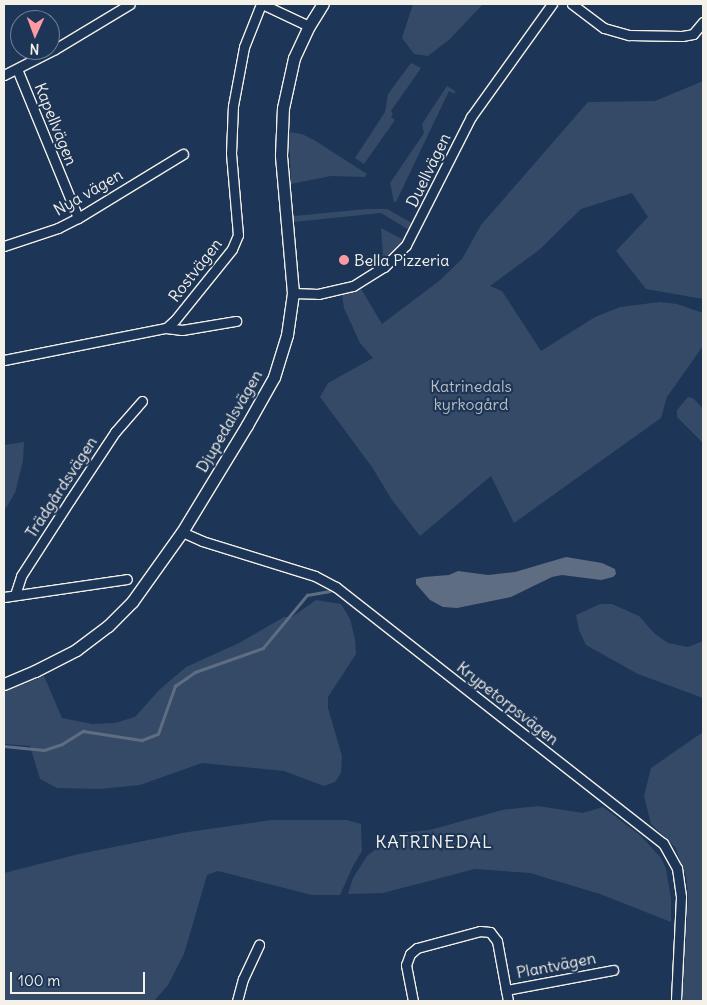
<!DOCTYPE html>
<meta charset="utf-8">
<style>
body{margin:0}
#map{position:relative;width:707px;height:1005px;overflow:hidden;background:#1d3557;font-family:Delius,sans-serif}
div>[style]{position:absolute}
.green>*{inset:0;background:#354a67}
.water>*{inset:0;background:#5e6d82}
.stream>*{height:2.5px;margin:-1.25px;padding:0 1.25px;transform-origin:1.25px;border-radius:1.25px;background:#5e6d82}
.roads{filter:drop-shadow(1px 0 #f4f1e8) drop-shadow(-1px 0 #f4f1e8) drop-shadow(0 1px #f4f1e8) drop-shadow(0 -1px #f4f1e8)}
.minor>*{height:9px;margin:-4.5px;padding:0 4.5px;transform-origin:4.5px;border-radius:4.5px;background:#1d3557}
.tertiary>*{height:11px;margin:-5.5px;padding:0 5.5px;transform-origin:5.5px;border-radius:5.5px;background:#1d3557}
.dots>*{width:14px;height:14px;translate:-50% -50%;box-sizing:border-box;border:2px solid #1d3557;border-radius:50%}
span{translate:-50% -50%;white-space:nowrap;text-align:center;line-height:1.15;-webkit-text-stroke:4.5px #1d3557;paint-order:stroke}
.street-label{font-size:16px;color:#f4f1e8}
.poi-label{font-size:16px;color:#f4f1e8}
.left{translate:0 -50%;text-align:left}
.park-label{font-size:16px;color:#bbbfc1}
.neighbourhood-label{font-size:18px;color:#f4f1e8;letter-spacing:1px}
.frame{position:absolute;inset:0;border:5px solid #f4f1e8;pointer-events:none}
.north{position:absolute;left:10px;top:10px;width:50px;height:50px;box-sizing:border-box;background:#1d3557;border:1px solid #738091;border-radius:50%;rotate:182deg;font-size:14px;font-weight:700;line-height:20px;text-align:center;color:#f4f1e8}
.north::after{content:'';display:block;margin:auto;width:18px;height:22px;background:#ff9aa2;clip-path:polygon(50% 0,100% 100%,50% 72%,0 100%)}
.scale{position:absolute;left:10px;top:972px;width:135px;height:22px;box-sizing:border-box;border:2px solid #f4f1e8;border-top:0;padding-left:6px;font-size:15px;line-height:18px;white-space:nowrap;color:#f4f1e8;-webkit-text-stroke:4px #1d3557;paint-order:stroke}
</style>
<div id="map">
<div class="green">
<div style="clip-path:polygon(413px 4px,483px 4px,450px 39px,428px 56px,414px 54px,402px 38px)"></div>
<div style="clip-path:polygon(411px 63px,421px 68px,391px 111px,393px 114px,391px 117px,395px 120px,364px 164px,355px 158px,385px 112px,388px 94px)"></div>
<div style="clip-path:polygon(703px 81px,703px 299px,646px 289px,616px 251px,648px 217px,632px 193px,581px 209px,539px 250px,490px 286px,502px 291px,541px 351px,595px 317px,620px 307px,660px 302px,677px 304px,703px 313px,703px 346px,667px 397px,661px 418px,514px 523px,491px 476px,420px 536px,392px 500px,372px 467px,320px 397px,328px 383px,373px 358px,360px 343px,344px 308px,342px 294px,357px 282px,382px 324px,439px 281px,462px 259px,481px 225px,588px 102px,655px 101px)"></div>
<div style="clip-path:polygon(447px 86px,455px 91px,455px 94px,449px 91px,396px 202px,394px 202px,390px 183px,424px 133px,422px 124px)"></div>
<div style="clip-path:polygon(289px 132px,302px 134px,314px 140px,367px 174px,365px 177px,331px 176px,291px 184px)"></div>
<div style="clip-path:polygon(366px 209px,387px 209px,412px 223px,409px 230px,381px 213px,294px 222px,294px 216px)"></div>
<div style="clip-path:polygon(381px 228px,402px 239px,401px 243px,386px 257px,383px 257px)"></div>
<div style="clip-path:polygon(688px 397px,693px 398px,703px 409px,703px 443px,677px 417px,677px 410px)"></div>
<div style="clip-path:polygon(24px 442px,23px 461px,15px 493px,4px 511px,4px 445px)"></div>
<div style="clip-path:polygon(316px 600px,341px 604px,350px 619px,355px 639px,356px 654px,328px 697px,328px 708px,342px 756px,341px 773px,335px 782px,324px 786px,284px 771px,202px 763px,140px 785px,100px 789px,57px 788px,40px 779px,30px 746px,4px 744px,4px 692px,44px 676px,62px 718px,92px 724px,115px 723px,135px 717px,159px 690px,186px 667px,239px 643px,284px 617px,292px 617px)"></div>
<div style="clip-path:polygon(600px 604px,612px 604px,639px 616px,655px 634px,668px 643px,688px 647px,703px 641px,703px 698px,638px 674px,586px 645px,579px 630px,576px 615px)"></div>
<div style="clip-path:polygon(703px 732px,703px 1001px,682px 1001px,688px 896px,686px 876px,675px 847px,651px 824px,644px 796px,651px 768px)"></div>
<div style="clip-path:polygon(538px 806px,583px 813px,603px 807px,641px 836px,661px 858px,666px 869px,671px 899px,671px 922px,600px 894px,530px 873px,475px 869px,383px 893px,348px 894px,353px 878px,367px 856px,398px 833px,430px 830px,502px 810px)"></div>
<div style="clip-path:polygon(271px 820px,347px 820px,361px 824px,362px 851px,353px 866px,340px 895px,312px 895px,218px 871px,207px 875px,184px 954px,168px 985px,154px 1001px,4px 1001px,4px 873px,79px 854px,188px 832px)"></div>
</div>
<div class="water">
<div style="clip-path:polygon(566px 557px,602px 563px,615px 569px,616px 574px,613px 577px,601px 580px,562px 575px,552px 577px,511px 597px,457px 608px,443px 607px,430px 600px,416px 584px,416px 579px,424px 577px,449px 575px,458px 571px,488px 575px,515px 572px)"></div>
</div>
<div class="stream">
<div style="left:4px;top:746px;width:40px;rotate:5.7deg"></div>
<div style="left:44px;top:750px;width:19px;rotate:-18deg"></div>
<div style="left:62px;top:744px;width:25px;rotate:-32deg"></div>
<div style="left:83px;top:731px;width:60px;rotate:8.7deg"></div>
<div style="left:142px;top:740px;width:17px;rotate:-21deg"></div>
<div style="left:158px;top:734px;width:51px;rotate:-70.5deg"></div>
<div style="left:175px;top:686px;width:24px;rotate:-35deg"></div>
<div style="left:195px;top:672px;width:72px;rotate:-19.4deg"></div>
<div style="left:263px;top:648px;width:69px;rotate:-50.3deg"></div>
<div style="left:307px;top:595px;width:23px;rotate:-10deg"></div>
</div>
<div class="roads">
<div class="minor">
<div style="left:262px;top:4px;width:52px;rotate:25.1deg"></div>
<div style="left:572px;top:4px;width:40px;rotate:37deg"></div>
<div style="left:604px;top:28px;width:26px;rotate:16deg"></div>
<div style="left:629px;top:35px;width:53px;rotate:1.1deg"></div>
<div style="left:682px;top:36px;width:11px;rotate:-10deg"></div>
<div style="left:693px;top:34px;width:16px;rotate:-50deg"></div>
<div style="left:17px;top:69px;width:161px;rotate:67.7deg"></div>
<div style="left:4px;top:75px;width:57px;rotate:-27deg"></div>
<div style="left:55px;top:49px;width:87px;rotate:-31deg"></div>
<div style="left:4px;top:246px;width:57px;rotate:-18.4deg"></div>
<div style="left:58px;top:228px;width:22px;rotate:-27deg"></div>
<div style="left:78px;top:218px;width:123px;rotate:-31.4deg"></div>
<div style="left:293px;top:293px;width:25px;rotate:2deg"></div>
<div style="left:318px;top:294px;width:36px;rotate:-13deg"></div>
<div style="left:353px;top:286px;width:36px;rotate:-32deg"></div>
<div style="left:384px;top:267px;width:31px;rotate:-45deg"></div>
<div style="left:406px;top:245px;width:144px;rotate:-63.1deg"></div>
<div style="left:471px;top:117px;width:139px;rotate:-54.4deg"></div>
<div style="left:166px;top:328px;width:16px;rotate:7deg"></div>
<div style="left:182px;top:330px;width:55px;rotate:-9.5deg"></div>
<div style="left:4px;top:360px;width:165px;rotate:-11.2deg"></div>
<div style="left:166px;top:328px;width:12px;rotate:-42deg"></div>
<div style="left:175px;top:320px;width:91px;rotate:-51.2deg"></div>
<div style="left:232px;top:249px;width:15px;rotate:-67deg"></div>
<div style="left:238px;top:235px;width:82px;rotate:-94.9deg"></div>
<div style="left:231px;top:153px;width:47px;rotate:-87.6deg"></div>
<div style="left:233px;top:106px;width:60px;rotate:-79.4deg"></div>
<div style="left:244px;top:47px;width:46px;rotate:-68.4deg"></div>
<div style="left:182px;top:532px;width:22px;rotate:24deg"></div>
<div style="left:202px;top:541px;width:118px;rotate:17.2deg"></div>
<div style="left:315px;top:576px;width:24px;rotate:28deg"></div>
<div style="left:336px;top:587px;width:415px;rotate:38.1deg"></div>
<div style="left:663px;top:843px;width:29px;rotate:61deg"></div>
<div style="left:677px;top:868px;width:29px;rotate:82deg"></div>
<div style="left:681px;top:897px;width:104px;rotate:92.8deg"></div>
<div style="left:15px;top:595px;width:20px;rotate:-72deg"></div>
<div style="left:21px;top:576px;width:90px;rotate:-57.2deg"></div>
<div style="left:70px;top:500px;width:82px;rotate:-56.5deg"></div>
<div style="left:115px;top:432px;width:41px;rotate:-48.9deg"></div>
<div style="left:4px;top:597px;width:124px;rotate:-8.3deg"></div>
<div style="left:506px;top:990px;width:109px;rotate:-10.6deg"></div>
<div style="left:237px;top:1001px;width:23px;rotate:-75deg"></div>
<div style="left:243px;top:979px;width:38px;rotate:-65deg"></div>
<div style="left:413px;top:1001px;width:37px;rotate:-101deg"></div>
<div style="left:406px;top:965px;width:12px;rotate:-70deg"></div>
<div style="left:410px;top:954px;width:9px;rotate:-41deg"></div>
<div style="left:417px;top:948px;width:65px;rotate:-15.1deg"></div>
<div style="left:480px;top:931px;width:10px;rotate:6deg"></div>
<div style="left:490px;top:932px;width:11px;rotate:52deg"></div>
<div style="left:497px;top:941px;width:61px;rotate:79.6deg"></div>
</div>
<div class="tertiary">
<div style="left:4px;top:684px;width:34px;rotate:-23deg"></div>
<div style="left:35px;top:671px;width:46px;rotate:-27.1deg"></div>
<div style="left:76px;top:650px;width:40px;rotate:-37deg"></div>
<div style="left:108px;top:626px;width:34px;rotate:-45deg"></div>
<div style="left:132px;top:602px;width:86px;rotate:-54.5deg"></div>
<div style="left:182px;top:532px;width:125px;rotate:-58.7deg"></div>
<div style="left:247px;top:425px;width:55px;rotate:-60.6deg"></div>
<div style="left:274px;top:377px;width:44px;rotate:-72.8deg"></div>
<div style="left:287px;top:335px;width:42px;rotate:-81.9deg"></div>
<div style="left:293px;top:293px;width:139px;rotate:-95deg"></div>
<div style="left:281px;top:155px;width:47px;rotate:-87.6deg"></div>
<div style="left:283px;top:108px;width:51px;rotate:-77.6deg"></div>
<div style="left:294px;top:58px;width:35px;rotate:-65deg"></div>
<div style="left:309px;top:26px;width:26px;rotate:-58deg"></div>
</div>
</div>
<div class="dots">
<div style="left:344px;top:260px;background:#ff9aa2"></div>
</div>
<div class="street-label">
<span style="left:56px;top:124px;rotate:68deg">Kapellvägen</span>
<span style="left:428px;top:170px;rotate:-64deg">Duellvägen</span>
<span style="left:88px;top:192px;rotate:-30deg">Nya vägen</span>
<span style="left:195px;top:270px;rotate:-52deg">Rostvägen</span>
<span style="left:229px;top:421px;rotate:-60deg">Djupedalsvägen</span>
<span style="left:61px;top:487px;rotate:-57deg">Trädgårdsvägen</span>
<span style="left:508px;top:703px;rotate:38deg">Krypetorpsvägen</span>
<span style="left:556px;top:965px;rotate:-11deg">Plantvägen</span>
</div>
<div class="poi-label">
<span class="left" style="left:354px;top:260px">Bella Pizzeria</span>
</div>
<div class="park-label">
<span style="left:471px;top:395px">Katrinedals<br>kyrkogård</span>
</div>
<div class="neighbourhood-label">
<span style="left:434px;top:842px">KATRINEDAL</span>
</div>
<div class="frame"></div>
<div class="north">N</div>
<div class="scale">100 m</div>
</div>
